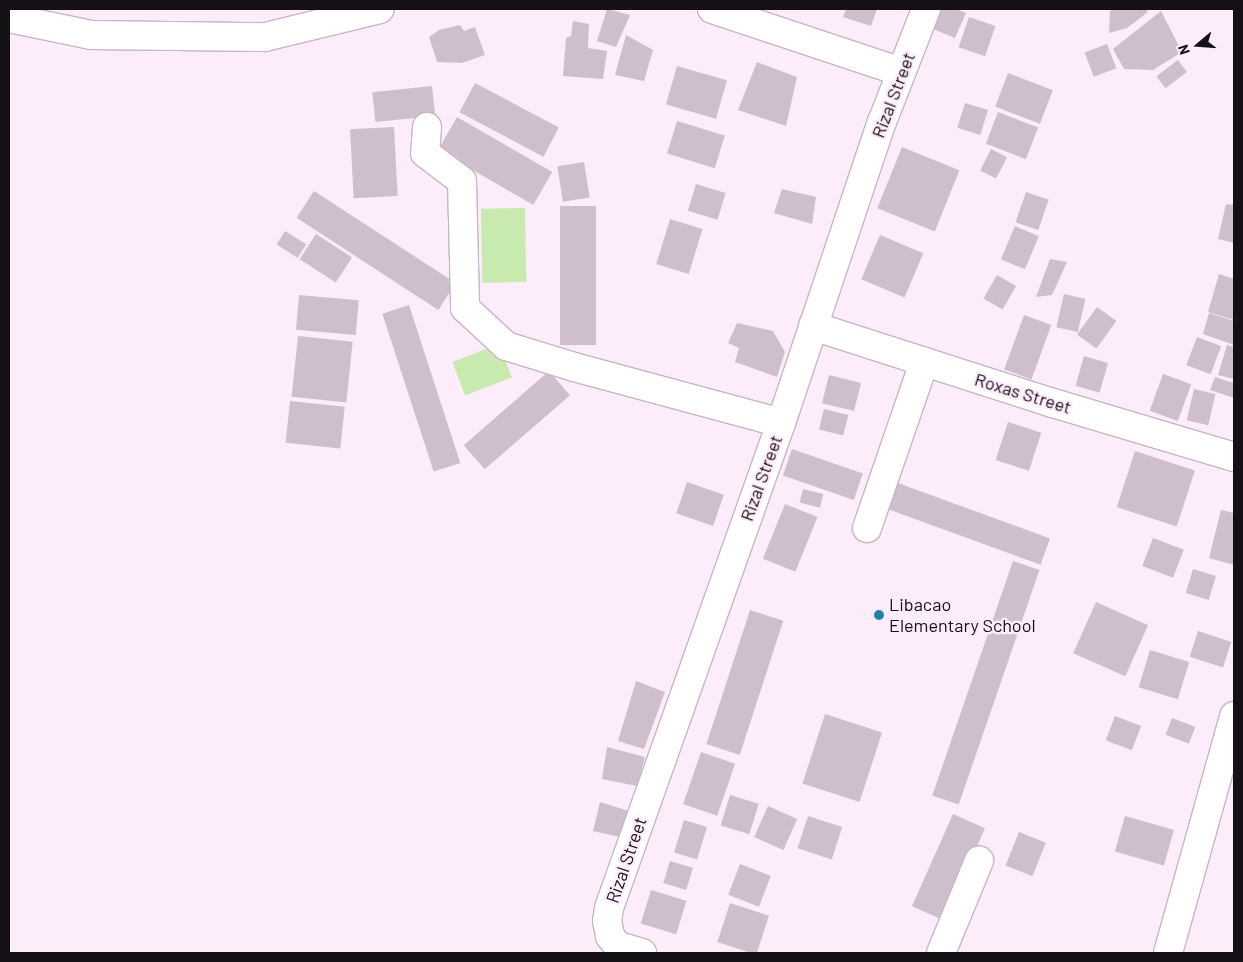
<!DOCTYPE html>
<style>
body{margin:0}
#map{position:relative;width:1243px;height:962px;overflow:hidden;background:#fdecfa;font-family:Barlow,sans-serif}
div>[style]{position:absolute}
.green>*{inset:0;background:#c9eaae;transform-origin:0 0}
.building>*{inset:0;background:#cfbfcd;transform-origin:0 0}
.roads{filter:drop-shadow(1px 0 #c6b6c4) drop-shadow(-1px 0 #c6b6c4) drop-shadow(0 1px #c6b6c4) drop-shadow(0 -1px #c6b6c4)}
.minor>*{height:28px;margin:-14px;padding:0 14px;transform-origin:14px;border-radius:14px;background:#fff}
.major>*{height:28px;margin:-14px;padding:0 14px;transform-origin:14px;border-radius:14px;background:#fff}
.dots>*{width:14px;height:14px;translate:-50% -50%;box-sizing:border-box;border:2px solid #fdecfa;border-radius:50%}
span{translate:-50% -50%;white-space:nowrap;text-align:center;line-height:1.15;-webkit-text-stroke:5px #fdecfa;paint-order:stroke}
.street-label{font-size:18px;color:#151015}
.poi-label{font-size:18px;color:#151015}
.left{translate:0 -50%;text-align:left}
.frame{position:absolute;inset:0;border:10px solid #151015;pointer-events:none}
.north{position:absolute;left:1173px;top:20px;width:50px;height:50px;-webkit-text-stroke:4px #fdecfa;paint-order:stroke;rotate:252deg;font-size:14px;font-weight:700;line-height:20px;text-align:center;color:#151015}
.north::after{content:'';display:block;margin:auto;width:18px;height:22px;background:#151015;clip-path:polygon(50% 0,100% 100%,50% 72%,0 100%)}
</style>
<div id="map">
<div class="green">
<div style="left:525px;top:208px;width:74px;height:44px;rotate:89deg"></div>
<div style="left:499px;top:344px;width:36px;height:50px;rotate:69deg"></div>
</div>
<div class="building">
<div style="clip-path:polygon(607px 9px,630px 15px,616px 47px,597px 41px)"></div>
<div style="clip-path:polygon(846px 9px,877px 9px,871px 26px,843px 17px)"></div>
<div style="clip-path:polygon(941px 9px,956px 9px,966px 13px,955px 38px,933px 29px)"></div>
<div style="clip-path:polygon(1114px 9px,1146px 9px,1148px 12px,1127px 28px,1109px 33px,1110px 11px)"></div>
<div style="clip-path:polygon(1161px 11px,1182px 52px,1153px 70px,1124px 69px,1113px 49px)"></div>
<div style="left:969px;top:17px;width:28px;height:32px;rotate:19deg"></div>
<div style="clip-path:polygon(573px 21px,589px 24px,588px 48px,607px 51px,603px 79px,563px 76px,566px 38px,571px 36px)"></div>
<div style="clip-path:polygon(460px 25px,464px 31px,475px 27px,485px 55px,462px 63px,437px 62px,429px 37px,439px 30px)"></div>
<div style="clip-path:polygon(626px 35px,653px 50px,644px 81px,615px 75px)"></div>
<div style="left:1107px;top:44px;width:26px;height:24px;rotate:69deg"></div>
<div style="left:1178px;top:60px;width:15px;height:27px;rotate:53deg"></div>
<div style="clip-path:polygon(757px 62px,797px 77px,786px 126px,738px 110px)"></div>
<div style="left:677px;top:66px;width:52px;height:40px;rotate:16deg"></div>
<div style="left:1008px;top:73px;width:48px;height:36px;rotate:21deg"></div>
<div style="left:475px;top:83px;width:95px;height:33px;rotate:28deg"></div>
<div style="left:432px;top:86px;width:30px;height:60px;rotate:84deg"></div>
<div style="left:965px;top:103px;width:24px;height:26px;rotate:17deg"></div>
<div style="left:998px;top:112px;width:43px;height:34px;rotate:21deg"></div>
<div style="left:457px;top:117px;width:110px;height:38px;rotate:30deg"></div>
<div style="left:677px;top:121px;width:50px;height:34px;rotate:17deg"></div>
<div style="left:394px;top:127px;width:69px;height:44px;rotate:87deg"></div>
<div style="left:902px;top:147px;width:62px;height:66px;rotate:22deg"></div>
<div style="left:991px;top:149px;width:18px;height:24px;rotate:27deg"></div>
<div style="left:584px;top:162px;width:36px;height:27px;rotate:81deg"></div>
<div style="left:696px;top:184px;width:31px;height:28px;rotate:17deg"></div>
<div style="clip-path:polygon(782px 189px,816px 197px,812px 224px,774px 213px)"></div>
<div style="left:314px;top:191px;width:169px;height:32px;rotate:33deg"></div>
<div style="left:1026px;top:192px;width:24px;height:32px;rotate:19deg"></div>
<div style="clip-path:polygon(1226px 204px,1234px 205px,1234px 243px,1218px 239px)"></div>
<div style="left:560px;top:206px;width:36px;height:139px"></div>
<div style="left:670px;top:219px;width:34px;height:47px;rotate:17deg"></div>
<div style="left:1015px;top:226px;width:26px;height:36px;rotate:23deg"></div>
<div style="left:285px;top:231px;width:25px;height:16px;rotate:32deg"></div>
<div style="left:316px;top:234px;width:43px;height:30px;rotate:33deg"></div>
<div style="left:880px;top:235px;width:47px;height:48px;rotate:23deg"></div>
<div style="clip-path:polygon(1050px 259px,1067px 262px,1052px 295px,1036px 297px)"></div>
<div style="clip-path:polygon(1219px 274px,1234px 279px,1234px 320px,1208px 312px)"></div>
<div style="left:997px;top:275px;width:22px;height:27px;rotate:30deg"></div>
<div style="left:1064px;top:294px;width:22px;height:34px;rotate:13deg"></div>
<div style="left:299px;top:295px;width:60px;height:35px;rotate:5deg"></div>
<div style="left:409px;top:305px;width:166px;height:28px;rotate:72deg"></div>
<div style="left:1097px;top:307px;width:24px;height:34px;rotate:36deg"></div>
<div style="clip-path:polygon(1209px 313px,1234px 321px,1234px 345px,1203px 334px)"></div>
<div style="left:1024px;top:315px;width:29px;height:58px;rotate:20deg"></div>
<div style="clip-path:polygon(737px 323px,773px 331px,785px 352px,777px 377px,735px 362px,739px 348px,728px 343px)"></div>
<div style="left:298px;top:336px;width:55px;height:61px;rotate:6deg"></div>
<div style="left:1197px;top:337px;width:26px;height:30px;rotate:21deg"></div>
<div style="clip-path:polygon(1227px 345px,1234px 347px,1234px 379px,1218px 375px)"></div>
<div style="left:1084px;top:356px;width:25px;height:31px;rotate:16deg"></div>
<div style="left:549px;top:371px;width:32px;height:113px;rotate:49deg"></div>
<div style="left:1163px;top:374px;width:30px;height:39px;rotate:20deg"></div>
<div style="left:829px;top:375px;width:33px;height:29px;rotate:14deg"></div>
<div style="clip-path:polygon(1215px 377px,1234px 383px,1234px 398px,1210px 390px)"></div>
<div style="left:1194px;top:389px;width:22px;height:32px;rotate:13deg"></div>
<div style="left:290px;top:401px;width:55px;height:42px;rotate:6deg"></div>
<div style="left:824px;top:409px;width:25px;height:21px;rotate:14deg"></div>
<div style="left:1008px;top:422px;width:35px;height:40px;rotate:18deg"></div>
<div style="left:792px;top:449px;width:75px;height:28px;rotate:19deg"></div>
<div style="left:1135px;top:451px;width:63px;height:59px;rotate:18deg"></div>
<div style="left:687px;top:482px;width:39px;height:33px;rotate:19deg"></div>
<div style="left:895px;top:482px;width:165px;height:28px;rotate:20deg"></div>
<div style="left:803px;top:489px;width:21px;height:14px;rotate:14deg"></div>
<div style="left:785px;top:504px;width:35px;height:59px;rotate:22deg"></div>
<div style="clip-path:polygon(1221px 510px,1234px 513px,1234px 565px,1209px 558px)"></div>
<div style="left:1153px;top:538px;width:33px;height:30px;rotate:21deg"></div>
<div style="left:1013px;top:561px;width:28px;height:248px;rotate:19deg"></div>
<div style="left:1193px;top:569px;width:24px;height:25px;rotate:17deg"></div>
<div style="left:1096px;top:602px;width:57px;height:56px;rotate:24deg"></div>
<div style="left:750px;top:610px;width:35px;height:141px;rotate:18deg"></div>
<div style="left:1198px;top:631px;width:35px;height:27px;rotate:18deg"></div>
<div style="left:1150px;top:650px;width:41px;height:39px;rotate:17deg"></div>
<div style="clip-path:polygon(636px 681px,665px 692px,644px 749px,618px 741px)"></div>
<div style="left:825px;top:714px;width:60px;height:73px;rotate:18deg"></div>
<div style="left:1115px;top:716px;width:28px;height:26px;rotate:21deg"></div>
<div style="left:1172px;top:718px;width:25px;height:18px;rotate:21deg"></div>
<div style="clip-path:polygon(607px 747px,645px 757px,637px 786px,602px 779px)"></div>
<div style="left:701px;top:752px;width:36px;height:55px;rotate:19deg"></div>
<div style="left:730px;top:795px;width:30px;height:32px;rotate:17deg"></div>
<div style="clip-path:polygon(600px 802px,629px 811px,620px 837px,593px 831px)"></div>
<div style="left:768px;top:806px;width:32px;height:34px;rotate:24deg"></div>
<div style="left:953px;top:814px;width:35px;height:101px;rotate:24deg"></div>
<div style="left:808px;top:816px;width:36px;height:34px;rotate:18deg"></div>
<div style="left:1125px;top:816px;width:51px;height:37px;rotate:16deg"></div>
<div style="left:684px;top:820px;width:24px;height:34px;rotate:17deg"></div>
<div style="left:1019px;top:832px;width:29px;height:36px;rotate:22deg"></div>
<div style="left:670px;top:861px;width:24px;height:23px;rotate:17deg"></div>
<div style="left:740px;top:864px;width:33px;height:33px;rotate:21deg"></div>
<div style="left:651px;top:890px;width:37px;height:35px;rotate:17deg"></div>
<div style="left:730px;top:903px;width:41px;height:41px;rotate:18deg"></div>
</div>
<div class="roads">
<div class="minor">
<div style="left:427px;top:127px;width:26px;rotate:94deg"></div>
<div style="left:425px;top:153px;width:46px;rotate:37.1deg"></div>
<div style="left:462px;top:181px;width:127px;rotate:88.6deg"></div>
<div style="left:465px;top:308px;width:56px;rotate:42.8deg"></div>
<div style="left:506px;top:346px;width:71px;rotate:17.2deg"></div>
<div style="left:574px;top:367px;width:214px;rotate:15.1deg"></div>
<div style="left:813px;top:326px;width:252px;rotate:17.8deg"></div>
<div style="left:1053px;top:403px;width:189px;rotate:16.6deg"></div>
<div style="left:867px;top:528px;width:176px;rotate:-71deg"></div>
<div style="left:618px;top:946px;width:13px;rotate:-129deg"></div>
<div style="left:610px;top:936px;width:15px;rotate:-101deg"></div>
<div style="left:607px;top:921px;width:13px;rotate:-81deg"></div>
<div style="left:609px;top:908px;width:515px;rotate:-70.47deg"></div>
<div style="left:781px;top:423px;width:317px;rotate:-71.5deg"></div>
<div style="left:882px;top:122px;width:121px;rotate:-68.7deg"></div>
<div style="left:618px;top:946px;width:25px;rotate:16deg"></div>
<div style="left:941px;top:953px;width:100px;rotate:-67.6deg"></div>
<div style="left:1168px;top:953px;width:246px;rotate:-74.4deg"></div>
</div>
<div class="major">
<div style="left:712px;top:9px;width:199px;rotate:18.4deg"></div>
<div style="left:9px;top:18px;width:84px;rotate:11.7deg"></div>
<div style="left:91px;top:35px;width:174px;rotate:0.7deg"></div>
<div style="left:265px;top:37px;width:118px;rotate:-13.7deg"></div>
</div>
</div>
<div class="dots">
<div style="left:879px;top:615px;background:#2480ad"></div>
</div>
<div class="street-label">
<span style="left:893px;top:95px;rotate:-69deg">Rizal Street</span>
<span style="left:1023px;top:393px;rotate:17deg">Roxas Street</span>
<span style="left:761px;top:478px;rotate:-70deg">Rizal Street</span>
<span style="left:626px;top:860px;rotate:-71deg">Rizal Street</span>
</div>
<div class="poi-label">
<span class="left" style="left:889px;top:615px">Libacao<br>Elementary School</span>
</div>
<div class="frame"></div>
<div class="north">N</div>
</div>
